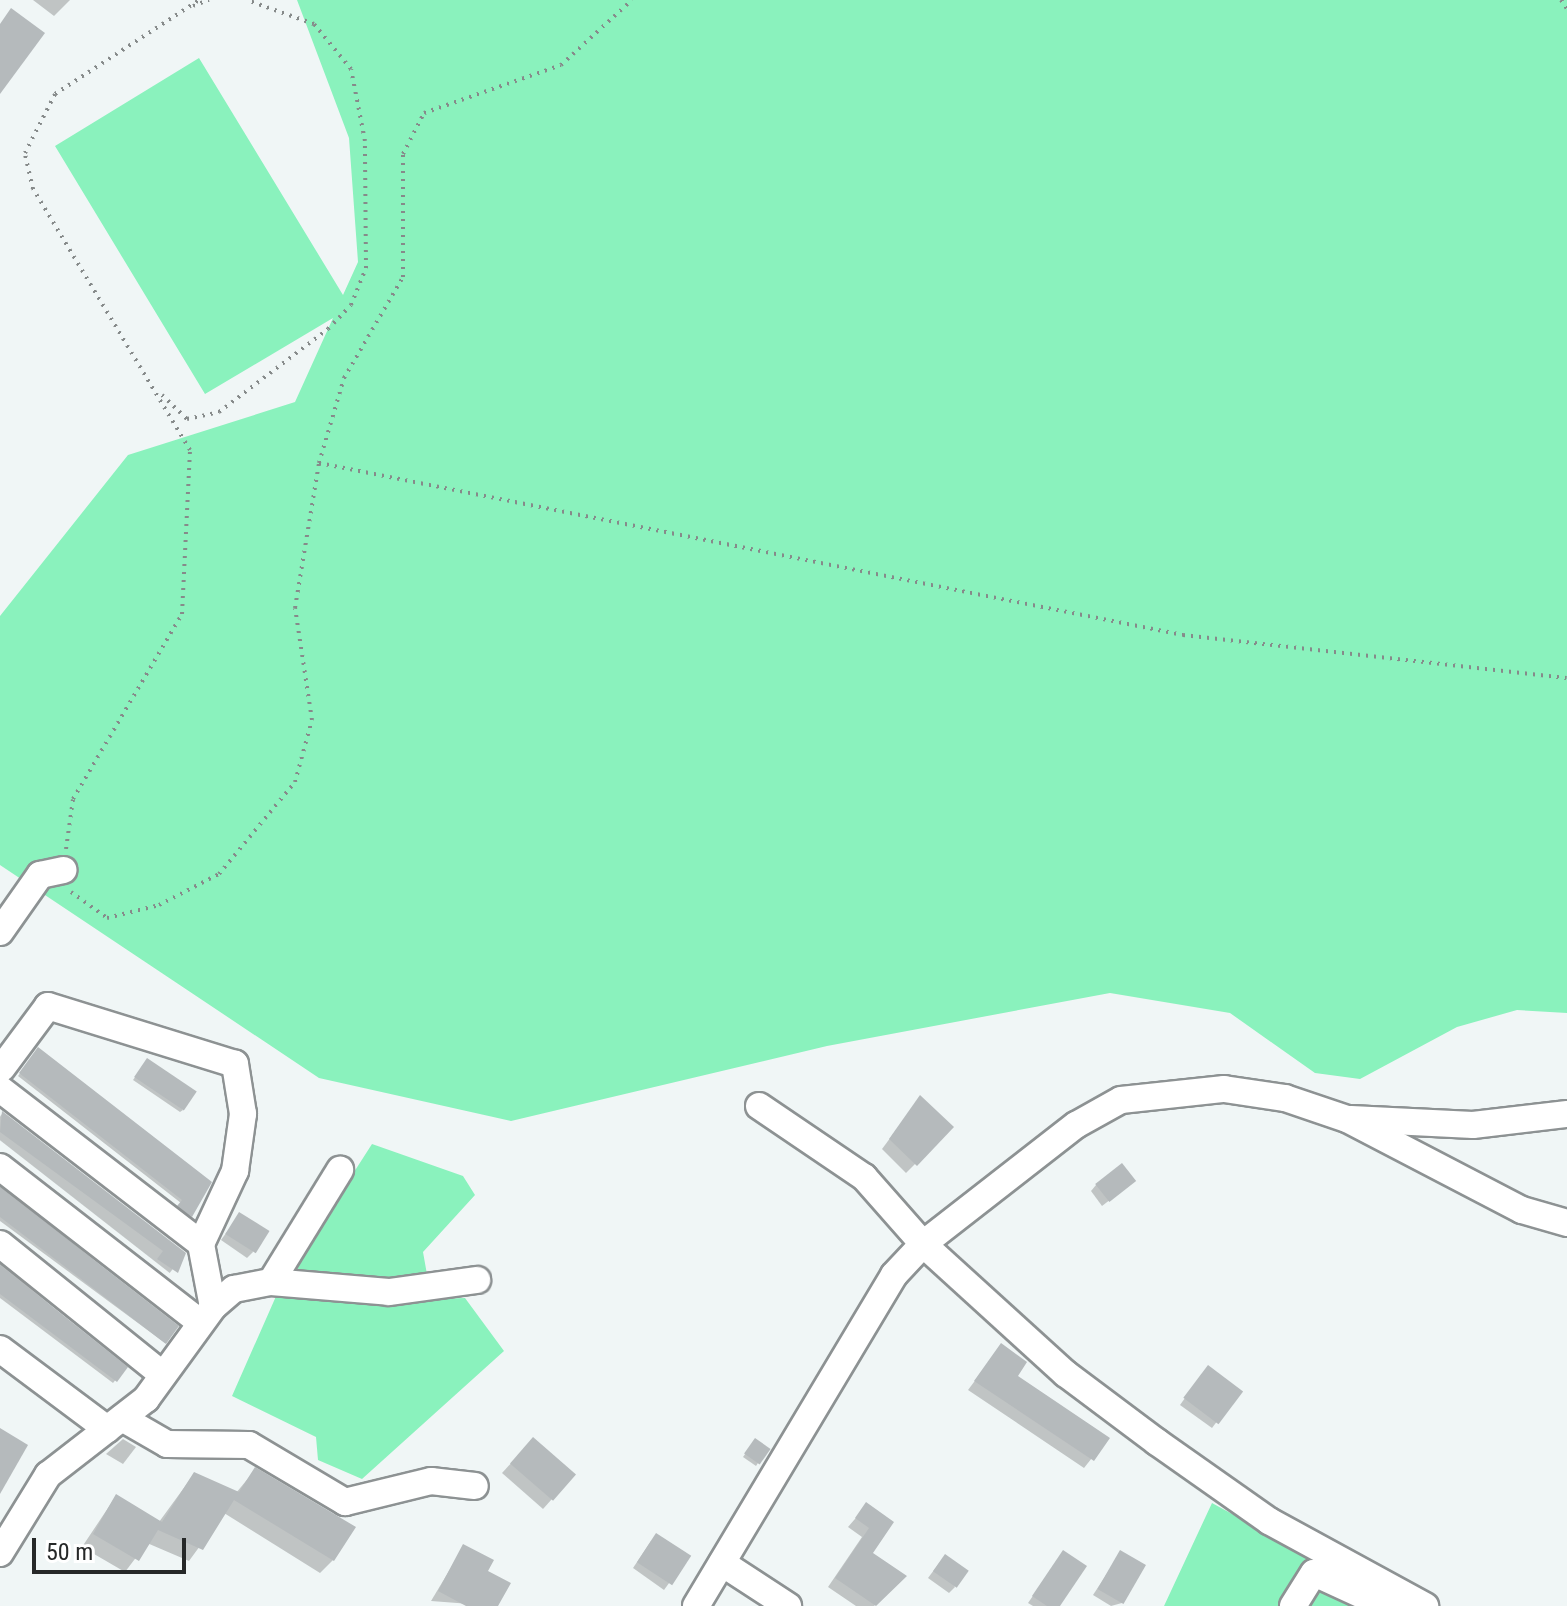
<!DOCTYPE html>
<style>
body{margin:0}
#map{position:relative;width:1567px;height:1606px;overflow:hidden;background:#f0f6f6;font-family:"Roboto Condensed",sans-serif}
div>[style]{position:absolute}
.green>*{inset:0;background:#8af2bd}
.shadow>*{inset:0;background:#0003;transform-origin:0 0}
.building>*{inset:0;background:#b5babc;transform-origin:0 0}
.path>*{height:4px;margin-top:-2px;transform-origin:0;background:repeating-linear-gradient(90deg,#868a8a 0 2px,transparent 0 8px)}
.roads{filter:drop-shadow(2px 0 #8d9293) drop-shadow(-2px 0 #8d9293) drop-shadow(0 2px #8d9293) drop-shadow(0 -2px #8d9293)}
.minor>*{height:26px;margin:-13px;padding:0 13px;transform-origin:13px;border-radius:13px;background:#fff}
span{translate:-50% -50%;white-space:nowrap;text-align:center;line-height:1.15;-webkit-text-stroke:7px #fff;paint-order:stroke}
.scale{position:absolute;left:32px;top:1538px;width:154px;height:36px;box-sizing:border-box;border:4px solid #262828;border-top:0;padding-left:10px;font-size:24px;line-height:28px;white-space:nowrap;color:#262828;-webkit-text-stroke:6px #fff;paint-order:stroke}
</style>
<div id="map">
<div class="green">
<div style="clip-path:polygon(297px 0,1567px 0,1567px 1013px,1517px 1010px,1457px 1027px,1360px 1079px,1315px 1073px,1230px 1013px,1110px 993px,827px 1046px,511px 1121px,319px 1078px,0 865px,0 616px,128px 455px,295px 402px,333px 318px,205px 394px,55px 146px,199px 58px,343px 295px,358px 262px,349px 138px)"></div>
<div style="clip-path:polygon(372px 1144px,463px 1176px,475px 1195px,423px 1252px,428px 1280px,371px 1283px,299px 1272px,295px 1264px)"></div>
<div style="clip-path:polygon(277px 1294px,328px 1302px,465px 1298px,504px 1351px,362px 1479px,318px 1460px,316px 1437px,232px 1396px)"></div>
<div style="clip-path:polygon(1212px 1503px,1344px 1575px,1404px 1606px,1164px 1606px)"></div>
</div>
<div class="shadow">
<div style="clip-path:polygon(33px 0,70px 0,54px 16px)"></div>
<div style="clip-path:polygon(36px 1052px,210px 1182px,188px 1218px,177px 1209px,181px 1203px,18px 1076px)"></div>
<div style="clip-path:polygon(145px 1063px,183px 1110px,180px 1112px,133px 1080px)"></div>
<div style="clip-path:polygon(920px 1098px,951px 1128px,906px 1173px,882px 1149px)"></div>
<div style="left:2px;top:1114px;width:230px;height:22px;rotate:38deg"></div>
<div style="clip-path:polygon(0 1184px,176px 1327px,165px 1343px,0 1221px)"></div>
<div style="clip-path:polygon(1096px 1185px,1128px 1186px,1102px 1206px,1091px 1191px)"></div>
<div style="clip-path:polygon(240px 1214px,253px 1252px,247px 1258px,221px 1240px)"></div>
<div style="clip-path:polygon(0 1263px,125px 1368px,113px 1383px,0 1298px)"></div>
<div style="clip-path:polygon(1001px 1346px,1015px 1376px,1107px 1439px,1084px 1468px,968px 1390px)"></div>
<div style="clip-path:polygon(1202px 1374px,1240px 1391px,1212px 1428px,1180px 1405px)"></div>
<div style="clip-path:polygon(123px 1439px,136px 1447px,123px 1464px,106px 1454px)"></div>
<div style="clip-path:polygon(753px 1443px,758px 1463px,756px 1466px,743px 1457px)"></div>
<div style="clip-path:polygon(524px 1449px,552px 1499px,543px 1509px,502px 1473px)"></div>
<div style="clip-path:polygon(255px 1470px,333px 1560px,320px 1573px,224px 1513px,189px 1561px,147px 1543px,125px 1572px,82px 1547px,116px 1496px,159px 1522px,194px 1474px,236px 1493px)"></div>
<div style="clip-path:polygon(867px 1505px,892px 1523px,870px 1553px,904px 1577px,874px 1606px,856px 1606px,828px 1587px,862px 1537px,848px 1527px)"></div>
<div style="clip-path:polygon(651px 1541px,688px 1557px,664px 1590px,633px 1568px)"></div>
<div style="clip-path:polygon(464px 1546px,485px 1572px,496px 1606px,431px 1601px)"></div>
<div style="clip-path:polygon(1121px 1552px,1144px 1566px,1122px 1603px,1111px 1606px,1093px 1595px)"></div>
<div style="clip-path:polygon(1058px 1559px,1058px 1606px,1033px 1606px,1028px 1603px)"></div>
<div style="clip-path:polygon(940px 1562px,955px 1587px,949px 1593px,928px 1578px)"></div>
</div>
<div class="building">
<div style="clip-path:polygon(11px 8px,45px 33px,0 94px,0 24px)"></div>
<div style="clip-path:polygon(38px 1047px,212px 1182px,192px 1217px,177px 1206px,182px 1200px,19px 1073px)"></div>
<div style="left:147px;top:1058px;width:60px;height:23px;rotate:34deg"></div>
<div style="clip-path:polygon(920px 1095px,954px 1127px,917px 1166px,889px 1139px)"></div>
<div style="clip-path:polygon(2px 1111px,186px 1253px,178px 1273px,157px 1259px,163px 1251px,0 1132px)"></div>
<div style="left:1122px;top:1163px;width:23px;height:34px;rotate:52deg"></div>
<div style="clip-path:polygon(0 1187px,179px 1326px,166px 1344px,0 1217px)"></div>
<div style="left:239px;top:1212px;width:36px;height:26px;rotate:32deg"></div>
<div style="clip-path:polygon(0 1265px,128px 1367px,117px 1382px,0 1294px)"></div>
<div style="clip-path:polygon(1001px 1343px,1027px 1362px,1018px 1376px,1110px 1438px,1094px 1461px,974px 1381px)"></div>
<div style="left:1208px;top:1365px;width:44px;height:41px;rotate:37deg"></div>
<div style="clip-path:polygon(0 1428px,28px 1445px,0 1494px)"></div>
<div style="left:533px;top:1437px;width:57px;height:35px;rotate:41deg"></div>
<div style="left:755px;top:1438px;width:19px;height:19px;rotate:35deg"></div>
<div style="clip-path:polygon(255px 1467px,356px 1527px,334px 1561px,234px 1500px,203px 1550px,158px 1530px,139px 1561px,93px 1534px,116px 1494px,162px 1522px,194px 1472px,239px 1492px)"></div>
<div style="clip-path:polygon(866px 1502px,894px 1522px,873px 1553px,907px 1576px,876px 1606px,835px 1578px,869px 1528px,855px 1518px)"></div>
<div style="left:656px;top:1533px;width:42px;height:35px;rotate:33deg"></div>
<div style="clip-path:polygon(463px 1544px,494px 1560px,488px 1571px,511px 1583px,498px 1606px,466px 1606px,438px 1591px)"></div>
<div style="clip-path:polygon(1063px 1550px,1087px 1566px,1060px 1606px,1047px 1606px,1032px 1596px)"></div>
<div style="left:1120px;top:1550px;width:30px;height:45px;rotate:30deg"></div>
<div style="left:945px;top:1554px;width:29px;height:21px;rotate:35deg"></div>
</div>
<div class="path">
<div style="left:1561px;top:0;width:11px;rotate:56deg"></div>
<div style="left:193px;top:6px;width:17px;rotate:-21deg"></div>
<div style="left:162px;top:395px;width:35px;rotate:44deg"></div>
<div style="left:187px;top:419px;width:33px;rotate:-12deg"></div>
<div style="left:219px;top:412px;width:137px;rotate:-37.3deg"></div>
<div style="left:328px;top:329px;width:33px;rotate:-46deg"></div>
<div style="left:351px;top:305px;width:40px;rotate:-68deg"></div>
<div style="left:366px;top:268px;width:127px;rotate:-90.5deg"></div>
<div style="left:365px;top:141px;width:73px;rotate:-101deg"></div>
<div style="left:351px;top:69px;width:58px;rotate:-129.4deg"></div>
<div style="left:314px;top:24px;width:71px;rotate:-160.3deg"></div>
<div style="left:319px;top:463px;width:881px;rotate:11.26deg"></div>
<div style="left:1183px;top:635px;width:386px;rotate:6.4deg"></div>
<div style="left:66px;top:849px;width:50px;rotate:-82deg"></div>
<div style="left:73px;top:799px;width:215px;rotate:-59.5deg"></div>
<div style="left:182px;top:614px;width:164px;rotate:-87.2deg"></div>
<div style="left:190px;top:450px;width:305px;rotate:-121deg"></div>
<div style="left:33px;top:189px;width:37px;rotate:-103deg"></div>
<div style="left:25px;top:153px;width:66px;rotate:-63deg"></div>
<div style="left:55px;top:94px;width:172px;rotate:-33.1deg"></div>
<div style="left:71px;top:892px;width:44px;rotate:35.8deg"></div>
<div style="left:107px;top:918px;width:54px;rotate:-14deg"></div>
<div style="left:159px;top:905px;width:68px;rotate:-27.3deg"></div>
<div style="left:219px;top:874px;width:119px;rotate:-50.4deg"></div>
<div style="left:295px;top:782px;width:64px;rotate:-74.7deg"></div>
<div style="left:312px;top:720px;width:113px;rotate:-98.6deg"></div>
<div style="left:295px;top:608px;width:147px;rotate:-80.6deg"></div>
<div style="left:319px;top:463px;width:89px;rotate:-73.6deg"></div>
<div style="left:344px;top:378px;width:117px;rotate:-59.7deg"></div>
<div style="left:403px;top:277px;width:123px;rotate:-90deg"></div>
<div style="left:403px;top:154px;width:46px;rotate:-62.9deg"></div>
<div style="left:424px;top:113px;width:145px;rotate:-19.3deg"></div>
<div style="left:561px;top:65px;width:96px;rotate:-42.5deg"></div>
</div>
<div class="roads">
<div class="minor">
<div style="left:0;top:932px;width:70px;rotate:-54.9deg"></div>
<div style="left:40px;top:875px;width:24px;rotate:-12deg"></div>
<div style="left:0;top:1089px;width:254px;rotate:37.6deg"></div>
<div style="left:759px;top:1106px;width:127px;rotate:34.1deg"></div>
<div style="left:864px;top:1177px;width:89px;rotate:48.6deg"></div>
<div style="left:923px;top:1244px;width:193px;rotate:42.3deg"></div>
<div style="left:1066px;top:1374px;width:114px;rotate:36.8deg"></div>
<div style="left:1157px;top:1442px;width:137px;rotate:35.2deg"></div>
<div style="left:1269px;top:1521px;width:178px;rotate:28.6deg"></div>
<div style="left:1351px;top:1119px;width:122px;rotate:2.8deg"></div>
<div style="left:1473px;top:1125px;width:95px;rotate:-6.7deg"></div>
<div style="left:0;top:1167px;width:254px;rotate:37.8deg"></div>
<div style="left:0;top:1244px;width:209px;rotate:38.8deg"></div>
<div style="left:271px;top:1282px;width:132px;rotate:-58.4deg"></div>
<div style="left:213px;top:1307px;width:28px;rotate:-41deg"></div>
<div style="left:234px;top:1289px;width:38px;rotate:-11deg"></div>
<div style="left:271px;top:1282px;width:118px;rotate:4.8deg"></div>
<div style="left:389px;top:1292px;width:89px;rotate:-7.8deg"></div>
<div style="left:0;top:1349px;width:134px;rotate:36.8deg"></div>
<div style="left:122px;top:1418px;width:52px;rotate:30deg"></div>
<div style="left:167px;top:1444px;width:82px;rotate:0.7deg"></div>
<div style="left:249px;top:1445px;width:112px;rotate:30.7deg"></div>
<div style="left:345px;top:1502px;width:89px;rotate:-13.7deg"></div>
<div style="left:431px;top:1481px;width:44px;rotate:6.5deg"></div>
<div style="left:0;top:1553px;width:92px;rotate:-58.4deg"></div>
<div style="left:48px;top:1475px;width:124px;rotate:-37.8deg"></div>
<div style="left:146px;top:1399px;width:114px;rotate:-53.9deg"></div>
<div style="left:213px;top:1307px;width:64px;rotate:-100.8deg"></div>
<div style="left:201px;top:1244px;width:81px;rotate:-65deg"></div>
<div style="left:235px;top:1171px;width:58px;rotate:-82deg"></div>
<div style="left:243px;top:1114px;width:51px;rotate:-99.1deg"></div>
<div style="left:235px;top:1064px;width:196px;rotate:-162.8deg"></div>
<div style="left:48px;top:1006px;width:77px;rotate:126.6deg"></div>
<div style="left:722px;top:1563px;width:79px;rotate:33.1deg"></div>
<div style="left:696px;top:1606px;width:386px;rotate:-59.1deg"></div>
<div style="left:894px;top:1275px;width:42px;rotate:-46.9deg"></div>
<div style="left:923px;top:1244px;width:194px;rotate:-37.9deg"></div>
<div style="left:1076px;top:1125px;width:51px;rotate:-29.1deg"></div>
<div style="left:1121px;top:1100px;width:104px;rotate:-6.1deg"></div>
<div style="left:1224px;top:1089px;width:62px;rotate:8.4deg"></div>
<div style="left:1285px;top:1098px;width:65px;rotate:18.7deg"></div>
<div style="left:1347px;top:1119px;width:197px;rotate:27.5deg"></div>
<div style="left:1522px;top:1210px;width:47px;rotate:16.1deg"></div>
<div style="left:1293px;top:1606px;width:39px;rotate:-58deg"></div>
<div style="left:1314px;top:1573px;width:79px;rotate:24.6deg"></div>
</div>
</div>
<div class="scale">50 m</div>
</div>
